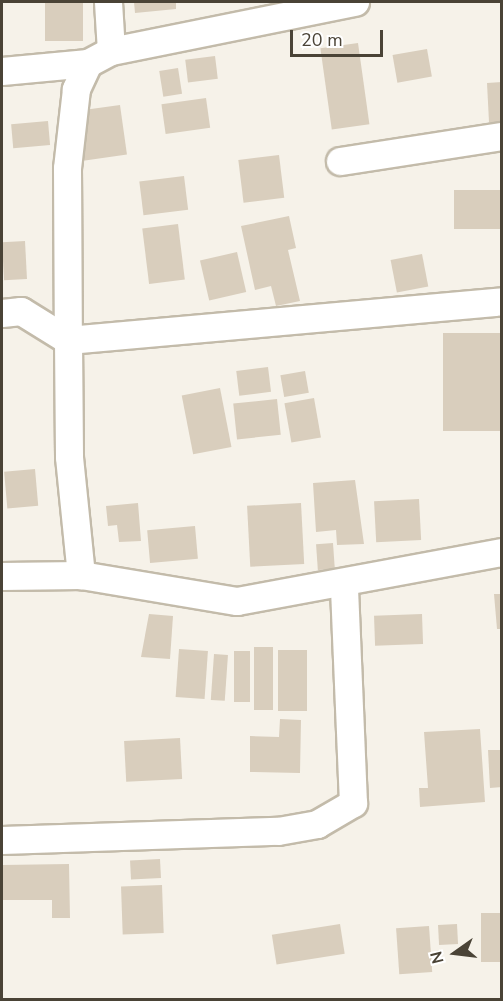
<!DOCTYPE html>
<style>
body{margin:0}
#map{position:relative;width:503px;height:1001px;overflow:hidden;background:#f6f2e9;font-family:"Nunito Sans",sans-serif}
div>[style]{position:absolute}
.building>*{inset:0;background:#d9cebd;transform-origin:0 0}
.roads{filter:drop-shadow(2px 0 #c3bbaa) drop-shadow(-2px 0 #c3bbaa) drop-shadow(0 2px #c3bbaa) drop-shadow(0 -2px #c3bbaa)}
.minor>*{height:27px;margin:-13.5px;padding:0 13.5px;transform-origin:13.5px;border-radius:13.5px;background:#fff}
span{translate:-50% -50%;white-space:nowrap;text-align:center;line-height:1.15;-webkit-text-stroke:4.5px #fff;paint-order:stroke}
.frame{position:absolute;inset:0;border:3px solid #4a4336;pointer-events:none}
.north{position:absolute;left:425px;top:923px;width:60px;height:60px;-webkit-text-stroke:4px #fff;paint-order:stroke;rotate:256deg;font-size:16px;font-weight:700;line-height:24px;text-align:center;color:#4a4336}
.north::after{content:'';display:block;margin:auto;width:21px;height:27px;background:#4a4336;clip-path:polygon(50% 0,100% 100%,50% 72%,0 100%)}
.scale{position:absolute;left:290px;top:30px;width:93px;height:27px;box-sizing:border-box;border:3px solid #4a4336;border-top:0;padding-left:8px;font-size:18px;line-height:21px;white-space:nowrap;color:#4a4336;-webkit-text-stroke:4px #fff;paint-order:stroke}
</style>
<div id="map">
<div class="building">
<div style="left:45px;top:2px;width:38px;height:39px"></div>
<div style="clip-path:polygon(134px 2px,176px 2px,176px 9px,135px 13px)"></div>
<div style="left:358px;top:43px;width:82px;height:38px;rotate:82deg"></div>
<div style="left:427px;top:49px;width:28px;height:35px;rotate:80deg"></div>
<div style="left:215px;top:56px;width:23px;height:30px;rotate:83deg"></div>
<div style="left:178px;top:68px;width:26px;height:19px;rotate:81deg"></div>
<div style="clip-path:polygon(502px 82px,502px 122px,489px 122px,487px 83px)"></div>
<div style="left:206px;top:98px;width:30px;height:45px;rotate:82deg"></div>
<div style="left:120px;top:105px;width:50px;height:44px;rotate:82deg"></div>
<div style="left:48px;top:121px;width:24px;height:37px;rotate:85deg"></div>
<div style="left:279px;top:155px;width:43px;height:41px;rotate:83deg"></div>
<div style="left:184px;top:176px;width:34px;height:45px;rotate:83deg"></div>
<div style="left:502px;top:190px;width:39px;height:48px;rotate:90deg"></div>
<div style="clip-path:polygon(289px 216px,296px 248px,288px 250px,300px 301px,276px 306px,271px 286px,255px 290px,241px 226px)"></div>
<div style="left:178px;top:224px;width:56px;height:36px;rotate:83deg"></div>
<div style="left:25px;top:241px;width:38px;height:23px;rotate:87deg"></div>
<div style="left:237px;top:252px;width:41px;height:38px;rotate:77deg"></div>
<div style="left:422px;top:254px;width:33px;height:32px;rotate:79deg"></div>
<div style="left:502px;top:333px;width:98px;height:59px;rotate:90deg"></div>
<div style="left:268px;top:367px;width:25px;height:32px;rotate:83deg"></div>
<div style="left:305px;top:371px;width:22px;height:25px;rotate:80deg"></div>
<div style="left:220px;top:388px;width:60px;height:39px;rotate:79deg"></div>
<div style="left:314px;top:398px;width:40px;height:30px;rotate:80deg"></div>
<div style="left:277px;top:399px;width:36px;height:44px;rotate:84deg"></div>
<div style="left:35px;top:469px;width:37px;height:31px;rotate:85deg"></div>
<div style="clip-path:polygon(355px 480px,364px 544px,337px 545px,336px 530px,316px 532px,313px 483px)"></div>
<div style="left:419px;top:499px;width:41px;height:45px;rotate:87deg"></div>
<div style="clip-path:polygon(138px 503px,141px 541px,119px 542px,117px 525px,108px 526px,106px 506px)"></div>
<div style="left:301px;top:503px;width:61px;height:54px;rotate:87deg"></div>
<div style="left:195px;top:526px;width:33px;height:48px;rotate:85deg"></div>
<div style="left:333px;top:543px;width:26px;height:17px;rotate:86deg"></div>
<div style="clip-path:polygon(494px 594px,502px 594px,502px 629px,497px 629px)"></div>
<div style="clip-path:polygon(149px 614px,173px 616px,170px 659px,141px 657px)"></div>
<div style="left:422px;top:614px;width:30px;height:48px;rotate:88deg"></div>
<div style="left:254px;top:647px;width:19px;height:63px"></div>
<div style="left:179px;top:649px;width:29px;height:48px;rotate:4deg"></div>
<div style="left:278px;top:650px;width:29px;height:61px"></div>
<div style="left:234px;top:651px;width:16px;height:51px"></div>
<div style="left:214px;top:654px;width:14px;height:46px;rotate:4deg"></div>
<div style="clip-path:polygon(280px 719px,301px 720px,300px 773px,250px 772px,250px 736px,279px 737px)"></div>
<div style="clip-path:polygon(480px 729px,485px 802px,420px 807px,419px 788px,428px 788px,424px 732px)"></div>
<div style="left:180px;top:738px;width:41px;height:56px;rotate:87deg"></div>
<div style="clip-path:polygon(488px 750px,502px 750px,502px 787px,490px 788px)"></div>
<div style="left:160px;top:859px;width:19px;height:30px;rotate:87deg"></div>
<div style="clip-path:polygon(69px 864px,70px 918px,52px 918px,52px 900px,2px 900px,2px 865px)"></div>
<div style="left:162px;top:885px;width:48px;height:41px;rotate:88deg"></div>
<div style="left:502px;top:913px;width:49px;height:21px;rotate:90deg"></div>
<div style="left:340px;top:924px;width:30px;height:69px;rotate:81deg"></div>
<div style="left:457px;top:924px;width:20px;height:19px;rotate:87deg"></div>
<div style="left:429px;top:926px;width:46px;height:33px;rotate:86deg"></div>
</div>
<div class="roads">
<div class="minor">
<div style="left:108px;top:2px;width:49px;rotate:86.5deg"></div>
<div style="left:88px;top:63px;width:29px;rotate:115deg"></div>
<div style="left:76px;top:89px;width:80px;rotate:96.5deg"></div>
<div style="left:67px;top:168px;width:172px;rotate:89.7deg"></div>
<div style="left:68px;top:340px;width:436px;rotate:-5.1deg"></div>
<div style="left:2px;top:71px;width:86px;rotate:-5.3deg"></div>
<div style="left:88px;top:63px;width:26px;rotate:-28deg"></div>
<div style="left:111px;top:51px;width:249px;rotate:-11.4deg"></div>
<div style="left:340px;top:161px;width:164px;rotate:-8.8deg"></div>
<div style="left:2px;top:313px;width:19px;rotate:-6deg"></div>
<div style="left:21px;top:311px;width:55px;rotate:31.7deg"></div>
<div style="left:68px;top:340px;width:117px;rotate:89.5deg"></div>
<div style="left:69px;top:457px;width:119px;rotate:84.2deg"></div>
<div style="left:81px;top:575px;width:158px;rotate:9.5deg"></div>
<div style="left:237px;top:601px;width:269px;rotate:-10.5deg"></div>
<div style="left:2px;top:576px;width:79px;rotate:-0.7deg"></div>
<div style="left:2px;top:840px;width:276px;rotate:-1.9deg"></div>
<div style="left:278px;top:831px;width:40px;rotate:-10deg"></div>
<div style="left:317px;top:824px;width:42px;rotate:-30.3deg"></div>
<div style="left:353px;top:803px;width:219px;rotate:-92.4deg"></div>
</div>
</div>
<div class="frame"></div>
<div class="north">N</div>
<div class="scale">20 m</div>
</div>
